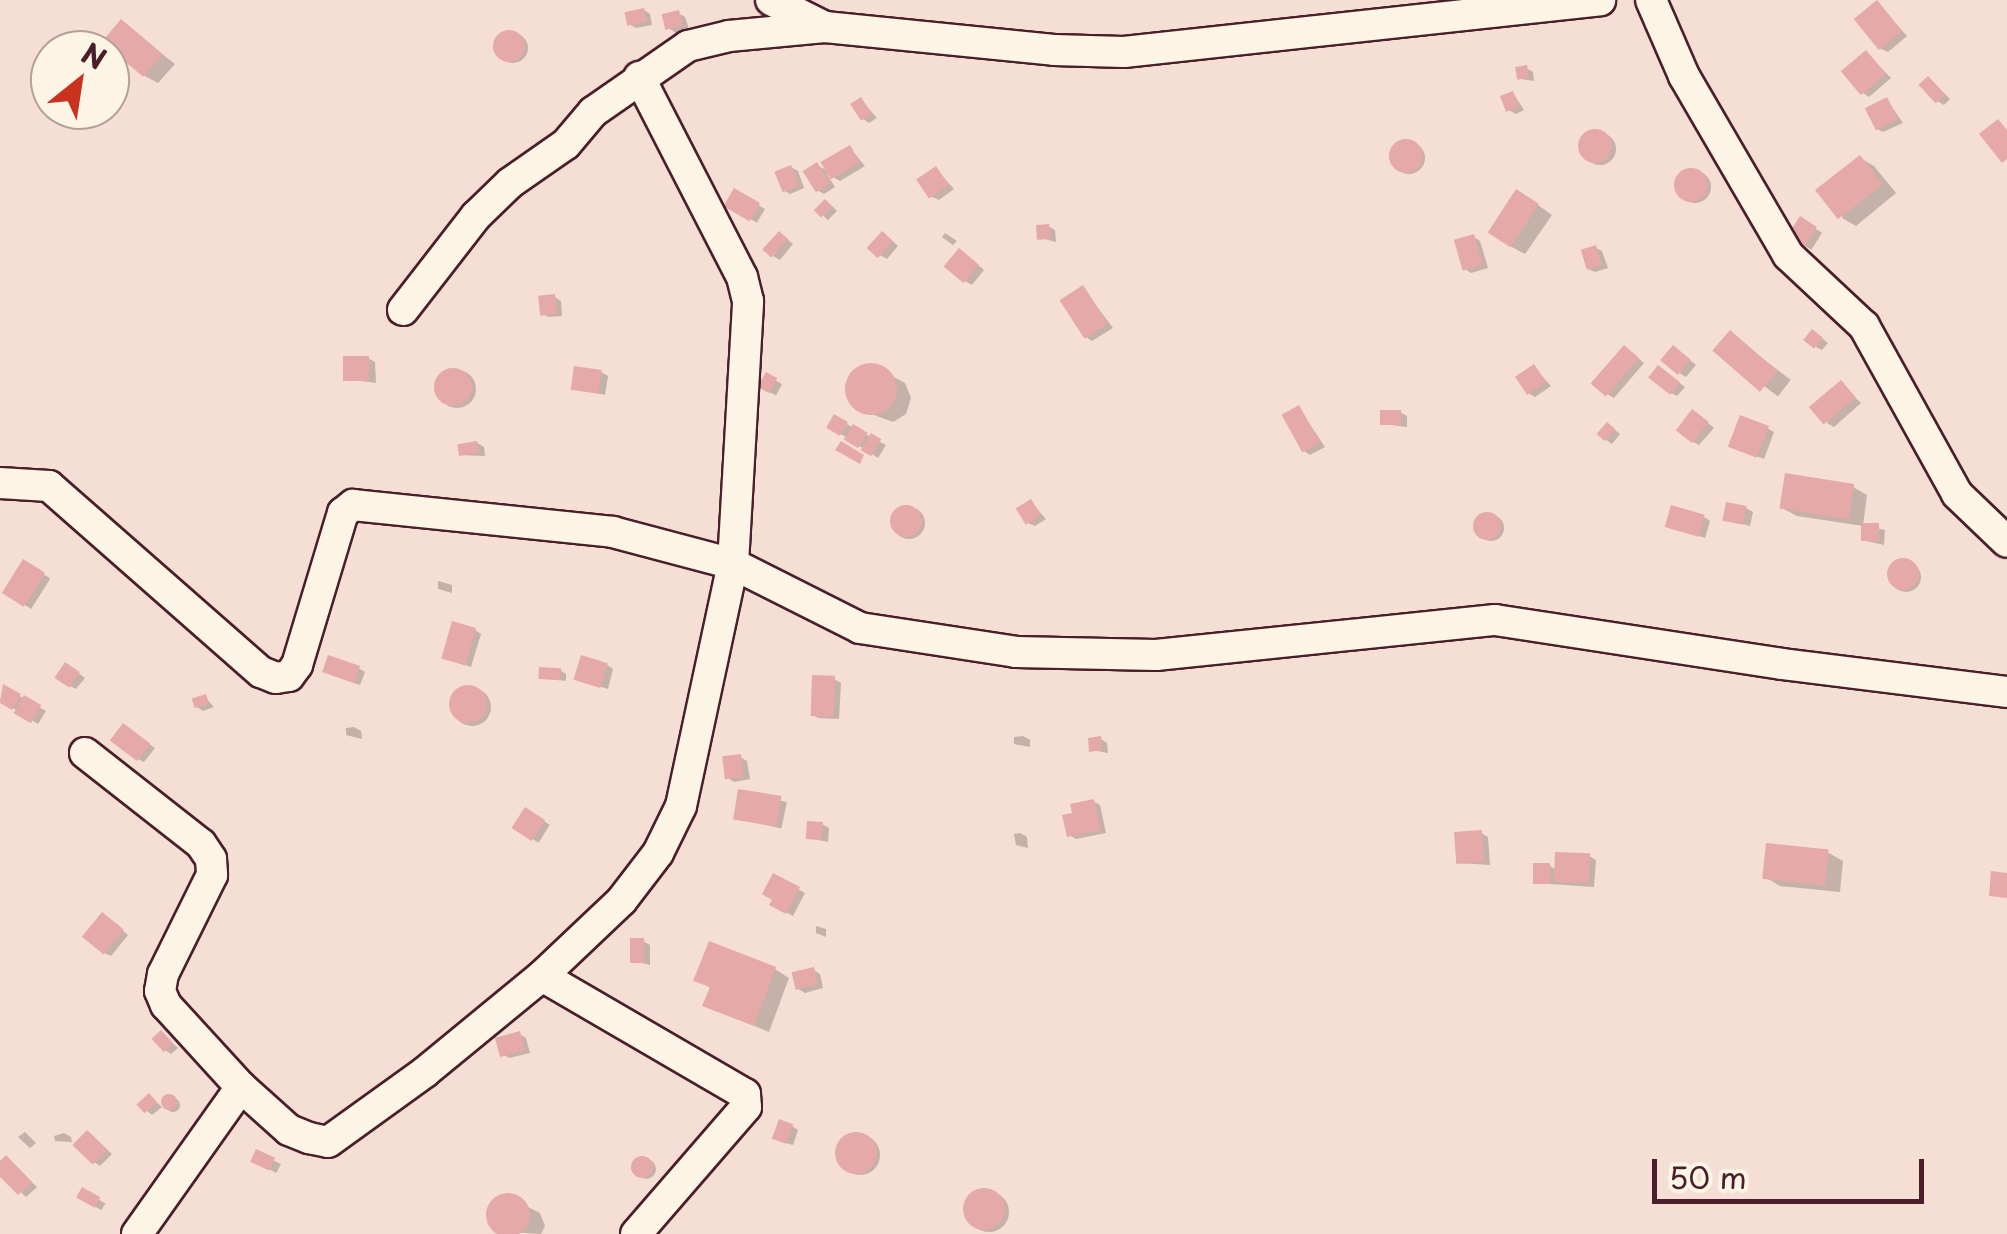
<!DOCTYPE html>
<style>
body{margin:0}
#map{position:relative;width:2007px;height:1234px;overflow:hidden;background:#f5ded3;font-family:"Playpen Sans",sans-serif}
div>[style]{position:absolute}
.shadow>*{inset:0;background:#0003;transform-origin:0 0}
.round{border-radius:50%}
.building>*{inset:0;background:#e5aaa8;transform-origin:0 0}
.roads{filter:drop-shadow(2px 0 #4a1f2b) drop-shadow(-2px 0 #4a1f2b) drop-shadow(0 2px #4a1f2b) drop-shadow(0 -2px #4a1f2b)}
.street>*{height:30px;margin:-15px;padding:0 15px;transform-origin:15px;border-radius:15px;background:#fcf5e5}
span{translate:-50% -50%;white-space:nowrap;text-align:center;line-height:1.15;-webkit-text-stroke:8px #fcf5e5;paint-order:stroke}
.north{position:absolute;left:30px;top:30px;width:100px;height:100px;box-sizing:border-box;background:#fcf5e5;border:2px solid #b59f9b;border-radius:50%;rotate:30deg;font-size:28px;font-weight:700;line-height:40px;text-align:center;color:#4a1f2b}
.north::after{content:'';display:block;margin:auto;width:35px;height:45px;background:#c8321e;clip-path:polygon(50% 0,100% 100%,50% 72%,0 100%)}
.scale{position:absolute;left:1652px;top:1159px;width:272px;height:45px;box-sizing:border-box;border:5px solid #4a1f2b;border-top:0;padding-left:12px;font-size:30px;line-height:35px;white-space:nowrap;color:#4a1f2b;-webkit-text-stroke:8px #fcf5e5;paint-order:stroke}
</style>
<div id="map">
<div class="shadow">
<div style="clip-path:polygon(1876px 2px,1907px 36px,1888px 52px,1881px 49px)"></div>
<div style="clip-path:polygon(644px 10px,650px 14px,652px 25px,636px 28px,629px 24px)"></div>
<div style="clip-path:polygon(678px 13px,685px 17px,689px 29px,676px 33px,670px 29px)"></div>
<div style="clip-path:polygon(122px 23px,175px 64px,158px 83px,143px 75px)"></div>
<div class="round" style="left:498px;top:33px;width:30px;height:30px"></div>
<div style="clip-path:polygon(1866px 53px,1891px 78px,1869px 97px,1863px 93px)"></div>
<div style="clip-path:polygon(1526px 68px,1533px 72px,1534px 81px,1520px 79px)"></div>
<div style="clip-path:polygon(1934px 83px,1950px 99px,1944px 105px,1937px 101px)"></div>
<div style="clip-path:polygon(1513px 93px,1524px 110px,1516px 114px,1509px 110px)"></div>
<div style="clip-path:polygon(861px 100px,877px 118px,869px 123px,863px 119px)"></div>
<div style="clip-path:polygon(1887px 100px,1903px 123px,1883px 132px,1877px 129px)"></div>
<div class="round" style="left:1584px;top:133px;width:32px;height:32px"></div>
<div class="round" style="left:1393px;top:142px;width:32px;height:32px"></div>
<div style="clip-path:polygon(850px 148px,865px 166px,840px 181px,826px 173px,835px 187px,824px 194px,817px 190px,817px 165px,831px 173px)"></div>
<div style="clip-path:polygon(1860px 158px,1874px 166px,1896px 193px,1856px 226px,1842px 218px)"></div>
<div style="clip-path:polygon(791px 167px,798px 171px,804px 188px,790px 194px,783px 190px)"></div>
<div style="clip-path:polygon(936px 169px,954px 189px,939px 200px,932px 197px)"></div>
<div class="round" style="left:1679px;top:171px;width:32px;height:32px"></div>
<div style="left:735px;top:191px;width:35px;height:16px;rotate:31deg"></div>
<div style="clip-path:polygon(1531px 200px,1552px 215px,1525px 254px,1510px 246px)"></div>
<div style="left:832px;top:206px;width:7px;height:13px;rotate:45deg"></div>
<div style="left:1800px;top:219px;width:26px;height:20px;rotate:32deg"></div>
<div style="clip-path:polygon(1048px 226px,1055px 230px,1056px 242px,1041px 238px)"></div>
<div style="clip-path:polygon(945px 233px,957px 241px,953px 245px,942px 237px)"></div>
<div style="clip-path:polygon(1474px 237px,1480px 241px,1488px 268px,1471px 273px,1465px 269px)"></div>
<div style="clip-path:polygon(786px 238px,793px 244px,780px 260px,773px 256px)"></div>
<div style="clip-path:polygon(889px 238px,898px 246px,887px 259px,880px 255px)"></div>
<div style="clip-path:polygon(1596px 248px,1602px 251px,1608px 268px,1595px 272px,1588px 269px)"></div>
<div style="clip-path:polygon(966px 255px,984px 270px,972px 285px,965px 281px)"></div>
<div style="clip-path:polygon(1083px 288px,1113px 328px,1092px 341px,1086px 337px)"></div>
<div style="clip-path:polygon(555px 297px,561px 301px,562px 316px,549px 317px,542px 314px)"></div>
<div style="left:1730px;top:334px;width:76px;height:21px;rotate:37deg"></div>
<div style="clip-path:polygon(1819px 336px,1828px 343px,1822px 350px,1816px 347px)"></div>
<div style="clip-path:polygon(1631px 352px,1644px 363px,1614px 398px,1607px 394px)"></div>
<div style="clip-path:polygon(1680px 352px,1696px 365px,1686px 377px,1679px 373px)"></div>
<div style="clip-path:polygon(368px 358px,375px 362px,376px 383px,346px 379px)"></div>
<div style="clip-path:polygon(874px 366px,905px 383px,911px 398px,906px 414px,893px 422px,855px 408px,847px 387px,853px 374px)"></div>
<div style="clip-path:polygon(1534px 367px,1551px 386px,1535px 397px,1528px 393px)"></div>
<div class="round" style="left:438px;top:370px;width:38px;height:38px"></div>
<div style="clip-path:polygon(601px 372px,608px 376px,605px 395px,574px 388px)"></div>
<div style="clip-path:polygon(1665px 372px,1685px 387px,1677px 396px,1671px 393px)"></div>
<div style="left:767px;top:376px;width:17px;height:13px;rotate:28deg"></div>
<div style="clip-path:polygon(1841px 384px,1861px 403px,1834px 427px,1827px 423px)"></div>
<div style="clip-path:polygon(1299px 408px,1325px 447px,1310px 455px,1304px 451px)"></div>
<div style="clip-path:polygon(1400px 412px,1407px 416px,1407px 427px,1383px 424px)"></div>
<div style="clip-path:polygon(1699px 416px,1714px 428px,1699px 445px,1692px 441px)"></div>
<div style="clip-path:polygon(835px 418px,886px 445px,878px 458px,830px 427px)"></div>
<div style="clip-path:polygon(1767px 428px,1774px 432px,1764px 459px,1738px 449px)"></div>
<div style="clip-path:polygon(1614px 429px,1620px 434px,1612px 444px,1600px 435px)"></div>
<div style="clip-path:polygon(477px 443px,484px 447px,485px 456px,461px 455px)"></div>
<div style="clip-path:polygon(1853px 487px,1867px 495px,1863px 525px,1885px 530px,1884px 545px,1862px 540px,1863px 526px,1797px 516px,1782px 508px)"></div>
<div style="clip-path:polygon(1031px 502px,1046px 519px,1035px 526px,1028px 523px)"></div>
<div class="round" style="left:893px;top:507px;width:32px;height:32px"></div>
<div style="clip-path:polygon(1746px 508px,1753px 512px,1750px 526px,1725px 519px)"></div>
<div class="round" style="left:1478px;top:515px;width:26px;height:26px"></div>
<div style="clip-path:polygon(1704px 517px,1710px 521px,1705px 538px,1667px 526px)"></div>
<div class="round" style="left:1891px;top:562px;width:30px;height:30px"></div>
<div style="left:24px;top:562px;width:31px;height:36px;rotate:32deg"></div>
<div style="clip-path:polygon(438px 581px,452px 585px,452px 593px,438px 589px)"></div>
<div style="clip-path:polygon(475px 630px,481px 634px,471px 667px,450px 660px)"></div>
<div style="clip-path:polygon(607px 665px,613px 669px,608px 689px,584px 682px)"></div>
<div style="clip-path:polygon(358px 668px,365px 672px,360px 685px,331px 675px)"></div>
<div style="clip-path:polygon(73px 669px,85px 678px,76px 689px,70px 686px)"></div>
<div style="clip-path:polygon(560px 670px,566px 674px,566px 681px,542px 678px)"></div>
<div style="clip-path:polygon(834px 679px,841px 683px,839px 719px,818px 718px,812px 714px)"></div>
<div style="clip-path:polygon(4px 687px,46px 711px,38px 724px,0 700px)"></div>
<div class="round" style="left:453px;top:688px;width:38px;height:38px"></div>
<div style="clip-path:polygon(205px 697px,214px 707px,203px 711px,197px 707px)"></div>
<div style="clip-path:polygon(354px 727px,361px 731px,362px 739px,346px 735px,346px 728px)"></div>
<div style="clip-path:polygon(130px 730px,155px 748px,144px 762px,138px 759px)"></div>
<div style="clip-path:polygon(1023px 736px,1030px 740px,1030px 747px,1014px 744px,1014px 737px)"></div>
<div style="clip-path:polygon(1101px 739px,1107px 743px,1108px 753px,1092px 750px)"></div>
<div style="clip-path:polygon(740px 757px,747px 761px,750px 779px,734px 782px,728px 778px)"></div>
<div style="left:740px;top:792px;width:48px;height:27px;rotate:12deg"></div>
<div style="clip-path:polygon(1094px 802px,1100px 805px,1106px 833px,1076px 839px,1069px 835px)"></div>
<div style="left:526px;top:810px;width:28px;height:21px;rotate:32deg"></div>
<div style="clip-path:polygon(822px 824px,829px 828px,828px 842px,808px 838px)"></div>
<div style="clip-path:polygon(1020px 833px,1027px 837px,1028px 848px,1016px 845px,1014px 834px)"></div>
<div style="clip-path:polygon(1481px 833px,1488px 837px,1490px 865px,1458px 863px)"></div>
<div style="clip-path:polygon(1829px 853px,1843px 861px,1840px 892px,1780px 886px,1765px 877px)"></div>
<div style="clip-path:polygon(1589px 856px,1596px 860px,1594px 887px,1535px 883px,1550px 866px,1557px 870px)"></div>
<div style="clip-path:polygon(774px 876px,805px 893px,793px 916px,772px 904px)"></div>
<div style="clip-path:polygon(109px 919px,128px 935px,111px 956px,104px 953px)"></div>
<div style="clip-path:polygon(816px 926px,826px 929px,826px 937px,816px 933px)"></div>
<div style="clip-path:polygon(643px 941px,650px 945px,650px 965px,633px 961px)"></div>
<div style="clip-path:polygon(775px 969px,789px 978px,769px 1032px,705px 1005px,712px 989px,697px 980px)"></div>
<div style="clip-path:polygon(814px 970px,820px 974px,823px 988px,805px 993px,798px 989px)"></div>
<div style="clip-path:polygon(161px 1033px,178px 1048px,171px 1054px,165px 1050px)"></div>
<div style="clip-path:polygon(519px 1034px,526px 1038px,530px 1053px,509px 1058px,502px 1054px)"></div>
<div style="clip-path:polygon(149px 1096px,162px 1107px,152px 1115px,139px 1104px)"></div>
<div class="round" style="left:166px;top:1098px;width:14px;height:14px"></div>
<div style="clip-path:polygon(792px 1126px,798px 1130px,793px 1145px,782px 1142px)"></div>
<div style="clip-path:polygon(25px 1132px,36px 1143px,30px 1148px,18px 1137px)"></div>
<div style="clip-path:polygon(64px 1133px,71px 1137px,72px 1142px,55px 1141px,54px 1136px)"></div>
<div class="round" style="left:840px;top:1135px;width:40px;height:40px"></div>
<div style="clip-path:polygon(94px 1137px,112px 1154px,100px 1166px,94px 1162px)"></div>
<div style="left:258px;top:1152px;width:26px;height:10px;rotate:28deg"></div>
<div style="clip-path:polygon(6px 1158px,37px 1187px,26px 1197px,0 1173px,0 1164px)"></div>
<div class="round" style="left:636px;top:1159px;width:20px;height:20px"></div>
<div style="left:83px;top:1190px;width:26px;height:8px;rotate:31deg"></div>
<div class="round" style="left:969px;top:1192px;width:40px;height:40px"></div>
<div style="clip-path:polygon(506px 1196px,540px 1213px,545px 1226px,541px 1234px,493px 1231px,488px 1218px,495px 1201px)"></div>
</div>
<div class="building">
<div style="left:1877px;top:0;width:40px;height:30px;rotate:51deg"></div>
<div style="left:644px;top:8px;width:14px;height:20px;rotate:78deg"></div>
<div style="left:679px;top:10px;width:16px;height:18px;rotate:76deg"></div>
<div style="left:121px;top:19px;width:54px;height:30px;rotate:40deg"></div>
<div class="round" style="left:493px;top:30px;width:32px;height:32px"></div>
<div style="clip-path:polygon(81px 32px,95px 45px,90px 50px,69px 50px,66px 47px)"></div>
<div style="left:1866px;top:50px;width:31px;height:33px;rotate:50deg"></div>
<div style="left:1527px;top:65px;width:13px;height:12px;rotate:81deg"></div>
<div style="left:1928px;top:76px;width:25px;height:13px;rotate:47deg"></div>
<div style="left:1513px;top:91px;width:17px;height:14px;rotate:69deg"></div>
<div style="left:861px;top:97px;width:20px;height:13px;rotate:57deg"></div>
<div style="left:1887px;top:97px;width:25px;height:25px;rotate:63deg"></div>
<div style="clip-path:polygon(1998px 119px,2007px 130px,2007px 159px,2002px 163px,1979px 134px)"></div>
<div class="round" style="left:1578px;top:129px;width:34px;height:34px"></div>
<div class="round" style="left:1389px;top:139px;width:34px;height:34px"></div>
<div style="left:850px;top:145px;width:20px;height:34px;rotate:60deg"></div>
<div style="left:1860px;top:155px;width:37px;height:57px;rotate:52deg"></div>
<div style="left:817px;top:162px;width:25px;height:17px;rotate:58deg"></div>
<div style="left:791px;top:165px;width:22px;height:18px;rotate:68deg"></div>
<div style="left:936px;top:166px;width:23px;height:24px;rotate:56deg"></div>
<div class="round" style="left:1674px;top:168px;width:34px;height:34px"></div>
<div style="left:734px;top:188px;width:30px;height:21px;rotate:30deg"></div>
<div style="left:1516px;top:189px;width:27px;height:52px;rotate:33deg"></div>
<div style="left:825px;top:199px;width:10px;height:16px;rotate:45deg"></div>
<div style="left:1800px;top:216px;width:20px;height:25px;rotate:33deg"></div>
<div style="left:1049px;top:224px;width:15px;height:13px;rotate:86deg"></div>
<div style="left:779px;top:231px;width:12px;height:25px;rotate:42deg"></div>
<div style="left:882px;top:231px;width:15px;height:23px;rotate:42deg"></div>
<div style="left:1474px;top:234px;width:32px;height:21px;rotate:74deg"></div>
<div style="left:1596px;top:245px;width:21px;height:16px;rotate:73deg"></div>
<div style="left:959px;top:248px;width:26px;height:24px;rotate:40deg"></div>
<div style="left:1083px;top:285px;width:46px;height:28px;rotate:57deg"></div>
<div style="left:555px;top:294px;width:20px;height:17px;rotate:84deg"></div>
<div style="left:1812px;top:329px;width:14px;height:14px;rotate:39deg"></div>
<div style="left:1730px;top:330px;width:63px;height:27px;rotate:41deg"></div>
<div style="left:1624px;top:345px;width:20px;height:51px;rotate:41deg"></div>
<div style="left:1673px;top:345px;width:23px;height:20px;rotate:40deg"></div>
<div style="left:343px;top:356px;width:26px;height:25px"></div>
<div class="round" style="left:845px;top:363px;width:52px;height:52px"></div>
<div style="left:1534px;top:364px;width:22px;height:23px;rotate:56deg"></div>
<div style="left:1658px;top:365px;width:28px;height:16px;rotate:38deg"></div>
<div style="left:574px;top:366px;width:28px;height:24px;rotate:8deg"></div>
<div class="round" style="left:434px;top:368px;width:38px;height:38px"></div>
<div style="left:766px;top:372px;width:13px;height:17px;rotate:29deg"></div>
<div style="left:1841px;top:380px;width:23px;height:42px;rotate:50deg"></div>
<div style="left:1299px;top:405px;width:43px;height:20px;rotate:61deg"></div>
<div style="left:1692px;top:409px;width:21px;height:27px;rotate:37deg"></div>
<div style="left:1380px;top:410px;width:21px;height:15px"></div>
<div style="left:834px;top:414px;width:16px;height:16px;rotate:30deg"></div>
<div style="left:1740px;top:415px;width:31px;height:34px;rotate:21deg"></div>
<div style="left:1607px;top:422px;width:11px;height:16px;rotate:41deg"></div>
<div style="left:853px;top:424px;width:17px;height:18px;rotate:31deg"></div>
<div style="left:871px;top:433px;width:12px;height:20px;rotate:31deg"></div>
<div style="left:477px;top:441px;width:12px;height:20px;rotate:81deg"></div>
<div style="clip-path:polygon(841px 441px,864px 455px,860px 464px,835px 450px)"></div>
<div style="left:1785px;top:473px;width:70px;height:36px;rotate:9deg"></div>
<div style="left:1031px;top:499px;width:19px;height:18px;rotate:58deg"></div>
<div style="left:1726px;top:502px;width:21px;height:19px;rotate:11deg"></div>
<div class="round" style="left:890px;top:505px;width:32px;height:32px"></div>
<div style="left:1671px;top:505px;width:35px;height:23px;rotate:16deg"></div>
<div class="round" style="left:1473px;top:512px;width:28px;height:28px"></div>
<div style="left:1861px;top:523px;width:18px;height:18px"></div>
<div class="round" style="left:1887px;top:558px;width:32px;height:32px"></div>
<div style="left:23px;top:559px;width:26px;height:40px;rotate:32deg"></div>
<div style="left:452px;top:621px;width:25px;height:39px;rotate:16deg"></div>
<div style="left:328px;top:655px;width:34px;height:18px;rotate:19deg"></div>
<div style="left:581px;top:655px;width:28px;height:26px;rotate:17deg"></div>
<div style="left:65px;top:662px;width:18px;height:19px;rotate:34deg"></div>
<div style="left:539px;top:667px;width:22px;height:12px;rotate:3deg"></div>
<div style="left:812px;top:675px;width:23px;height:41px;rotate:2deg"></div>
<div style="clip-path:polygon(3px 684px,21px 694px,12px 710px,0 703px)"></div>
<div class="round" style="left:449px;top:685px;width:38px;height:38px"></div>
<div style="left:206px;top:694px;width:10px;height:15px;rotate:73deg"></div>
<div style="left:24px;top:695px;width:20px;height:21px;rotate:30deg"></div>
<div style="left:123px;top:723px;width:34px;height:22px;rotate:37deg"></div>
<div style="clip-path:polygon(1101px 736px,1102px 750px,1089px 752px,1088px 738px)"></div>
<div style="left:741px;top:754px;width:23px;height:19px;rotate:83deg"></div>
<div style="left:738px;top:789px;width:44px;height:31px;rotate:9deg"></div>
<div style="clip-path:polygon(1094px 799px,1101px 830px,1067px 837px,1062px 815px,1072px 813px,1070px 804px)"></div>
<div style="left:525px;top:807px;width:24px;height:25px;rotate:33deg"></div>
<div style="left:807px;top:821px;width:16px;height:18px;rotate:4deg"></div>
<div style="left:1482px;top:830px;width:32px;height:28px;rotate:86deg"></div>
<div style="left:1766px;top:843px;width:63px;height:36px;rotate:6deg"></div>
<div style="left:1555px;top:852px;width:35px;height:30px;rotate:2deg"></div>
<div style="left:1533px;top:863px;width:17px;height:21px"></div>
<div style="clip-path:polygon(1991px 871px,2007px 873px,2007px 898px,1989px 896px)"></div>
<div style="clip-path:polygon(773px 873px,800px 887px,786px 914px,769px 905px,772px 900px,762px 894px)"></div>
<div style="left:102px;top:912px;width:28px;height:32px;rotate:39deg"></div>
<div style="left:644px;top:938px;width:25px;height:14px;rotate:90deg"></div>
<div style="clip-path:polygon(709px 941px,776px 967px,754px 1026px,702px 1006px,710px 987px,693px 981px)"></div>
<div style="left:814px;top:967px;width:18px;height:23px;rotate:77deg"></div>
<div style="left:161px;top:1030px;width:18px;height:13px;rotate:47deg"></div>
<div style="left:520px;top:1031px;width:20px;height:26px;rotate:75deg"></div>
<div style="left:149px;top:1093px;width:12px;height:17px;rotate:48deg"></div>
<div class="round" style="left:161px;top:1094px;width:16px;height:16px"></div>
<div style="left:779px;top:1119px;width:15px;height:21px;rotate:20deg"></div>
<div style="left:87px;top:1130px;width:28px;height:21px;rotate:44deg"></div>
<div class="round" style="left:835px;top:1132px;width:42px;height:42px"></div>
<div style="left:256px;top:1149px;width:21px;height:14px;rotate:25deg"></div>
<div style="clip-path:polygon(6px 1155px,32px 1182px,18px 1195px,0 1177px,0 1161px)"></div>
<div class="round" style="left:631px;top:1156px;width:22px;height:22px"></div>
<div style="left:82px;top:1187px;width:21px;height:12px;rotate:29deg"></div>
<div class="round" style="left:963px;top:1188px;width:42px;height:42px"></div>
<div class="round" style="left:486px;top:1193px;width:44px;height:44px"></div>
</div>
<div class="roads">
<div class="street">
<div style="left:771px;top:0;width:60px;rotate:26.6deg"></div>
<div style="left:1651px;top:0;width:83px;rotate:66.5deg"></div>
<div style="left:1684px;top:76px;width:207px;rotate:59.8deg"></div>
<div style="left:1788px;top:255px;width:104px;rotate:43.1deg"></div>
<div style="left:1864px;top:326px;width:192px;rotate:61deg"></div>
<div style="left:1957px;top:494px;width:69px;rotate:43.8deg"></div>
<div style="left:403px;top:310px;width:119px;rotate:-52.2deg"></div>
<div style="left:476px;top:216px;width:47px;rotate:-44.1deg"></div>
<div style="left:510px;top:183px;width:68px;rotate:-34.9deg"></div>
<div style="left:566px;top:144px;width:42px;rotate:-49.8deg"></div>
<div style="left:593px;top:112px;width:116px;rotate:-34.8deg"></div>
<div style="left:688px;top:46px;width:42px;rotate:-13.7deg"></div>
<div style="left:729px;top:36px;width:96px;rotate:-5.4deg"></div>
<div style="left:825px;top:27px;width:230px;rotate:5.7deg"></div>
<div style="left:1054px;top:50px;width:70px;rotate:1.6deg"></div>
<div style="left:1124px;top:52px;width:479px;rotate:-6.2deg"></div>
<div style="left:0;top:483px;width:49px;rotate:3.5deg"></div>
<div style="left:49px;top:486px;width:282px;rotate:41.3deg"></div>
<div style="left:261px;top:672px;width:16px;rotate:22deg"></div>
<div style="left:276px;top:678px;width:13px;rotate:-9deg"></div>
<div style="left:289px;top:676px;width:14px;rotate:-54deg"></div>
<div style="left:297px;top:665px;width:159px;rotate:-73.2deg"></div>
<div style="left:343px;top:513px;width:13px;rotate:-39deg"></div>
<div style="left:353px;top:505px;width:261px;rotate:5.9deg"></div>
<div style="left:613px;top:532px;width:124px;rotate:14.9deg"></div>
<div style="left:733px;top:564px;width:142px;rotate:26.7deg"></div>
<div style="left:860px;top:628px;width:158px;rotate:8.7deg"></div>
<div style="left:1016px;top:652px;width:140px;rotate:1.2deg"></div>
<div style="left:1156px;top:655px;width:341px;rotate:-5.9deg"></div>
<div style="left:1495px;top:620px;width:290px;rotate:8.7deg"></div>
<div style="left:1782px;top:664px;width:227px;rotate:7.1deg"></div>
<div style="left:85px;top:753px;width:147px;rotate:38.1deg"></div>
<div style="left:201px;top:844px;width:18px;rotate:56deg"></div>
<div style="left:211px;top:859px;width:16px;rotate:86deg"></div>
<div style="left:212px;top:875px;width:110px;rotate:116.3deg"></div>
<div style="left:163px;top:974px;width:17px;rotate:100deg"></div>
<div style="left:160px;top:991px;width:15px;rotate:67deg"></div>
<div style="left:166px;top:1005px;width:111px;rotate:47.6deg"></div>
<div style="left:241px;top:1087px;width:64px;rotate:41.9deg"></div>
<div style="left:289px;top:1130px;width:22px;rotate:22deg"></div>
<div style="left:309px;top:1138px;width:19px;rotate:12deg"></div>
<div style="left:328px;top:1142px;width:120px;rotate:-35.8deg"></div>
<div style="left:425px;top:1072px;width:151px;rotate:-39.4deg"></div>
<div style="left:542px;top:976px;width:110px;rotate:-43.5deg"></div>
<div style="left:622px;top:900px;width:59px;rotate:-52.5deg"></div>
<div style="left:658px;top:853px;width:52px;rotate:-63.9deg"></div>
<div style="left:681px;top:806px;width:248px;rotate:-77.9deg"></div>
<div style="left:733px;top:564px;width:263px;rotate:-86.7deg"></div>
<div style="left:748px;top:301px;width:25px;rotate:-104deg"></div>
<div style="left:742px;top:277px;width:225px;rotate:-117.2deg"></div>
<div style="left:542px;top:976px;width:235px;rotate:30.2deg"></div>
<div style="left:745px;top:1094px;width:13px;rotate:86deg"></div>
<div style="left:746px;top:1107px;width:168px;rotate:130.9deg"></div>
<div style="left:137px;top:1234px;width:180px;rotate:-54.7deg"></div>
</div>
</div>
<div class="north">N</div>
<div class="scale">50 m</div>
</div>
